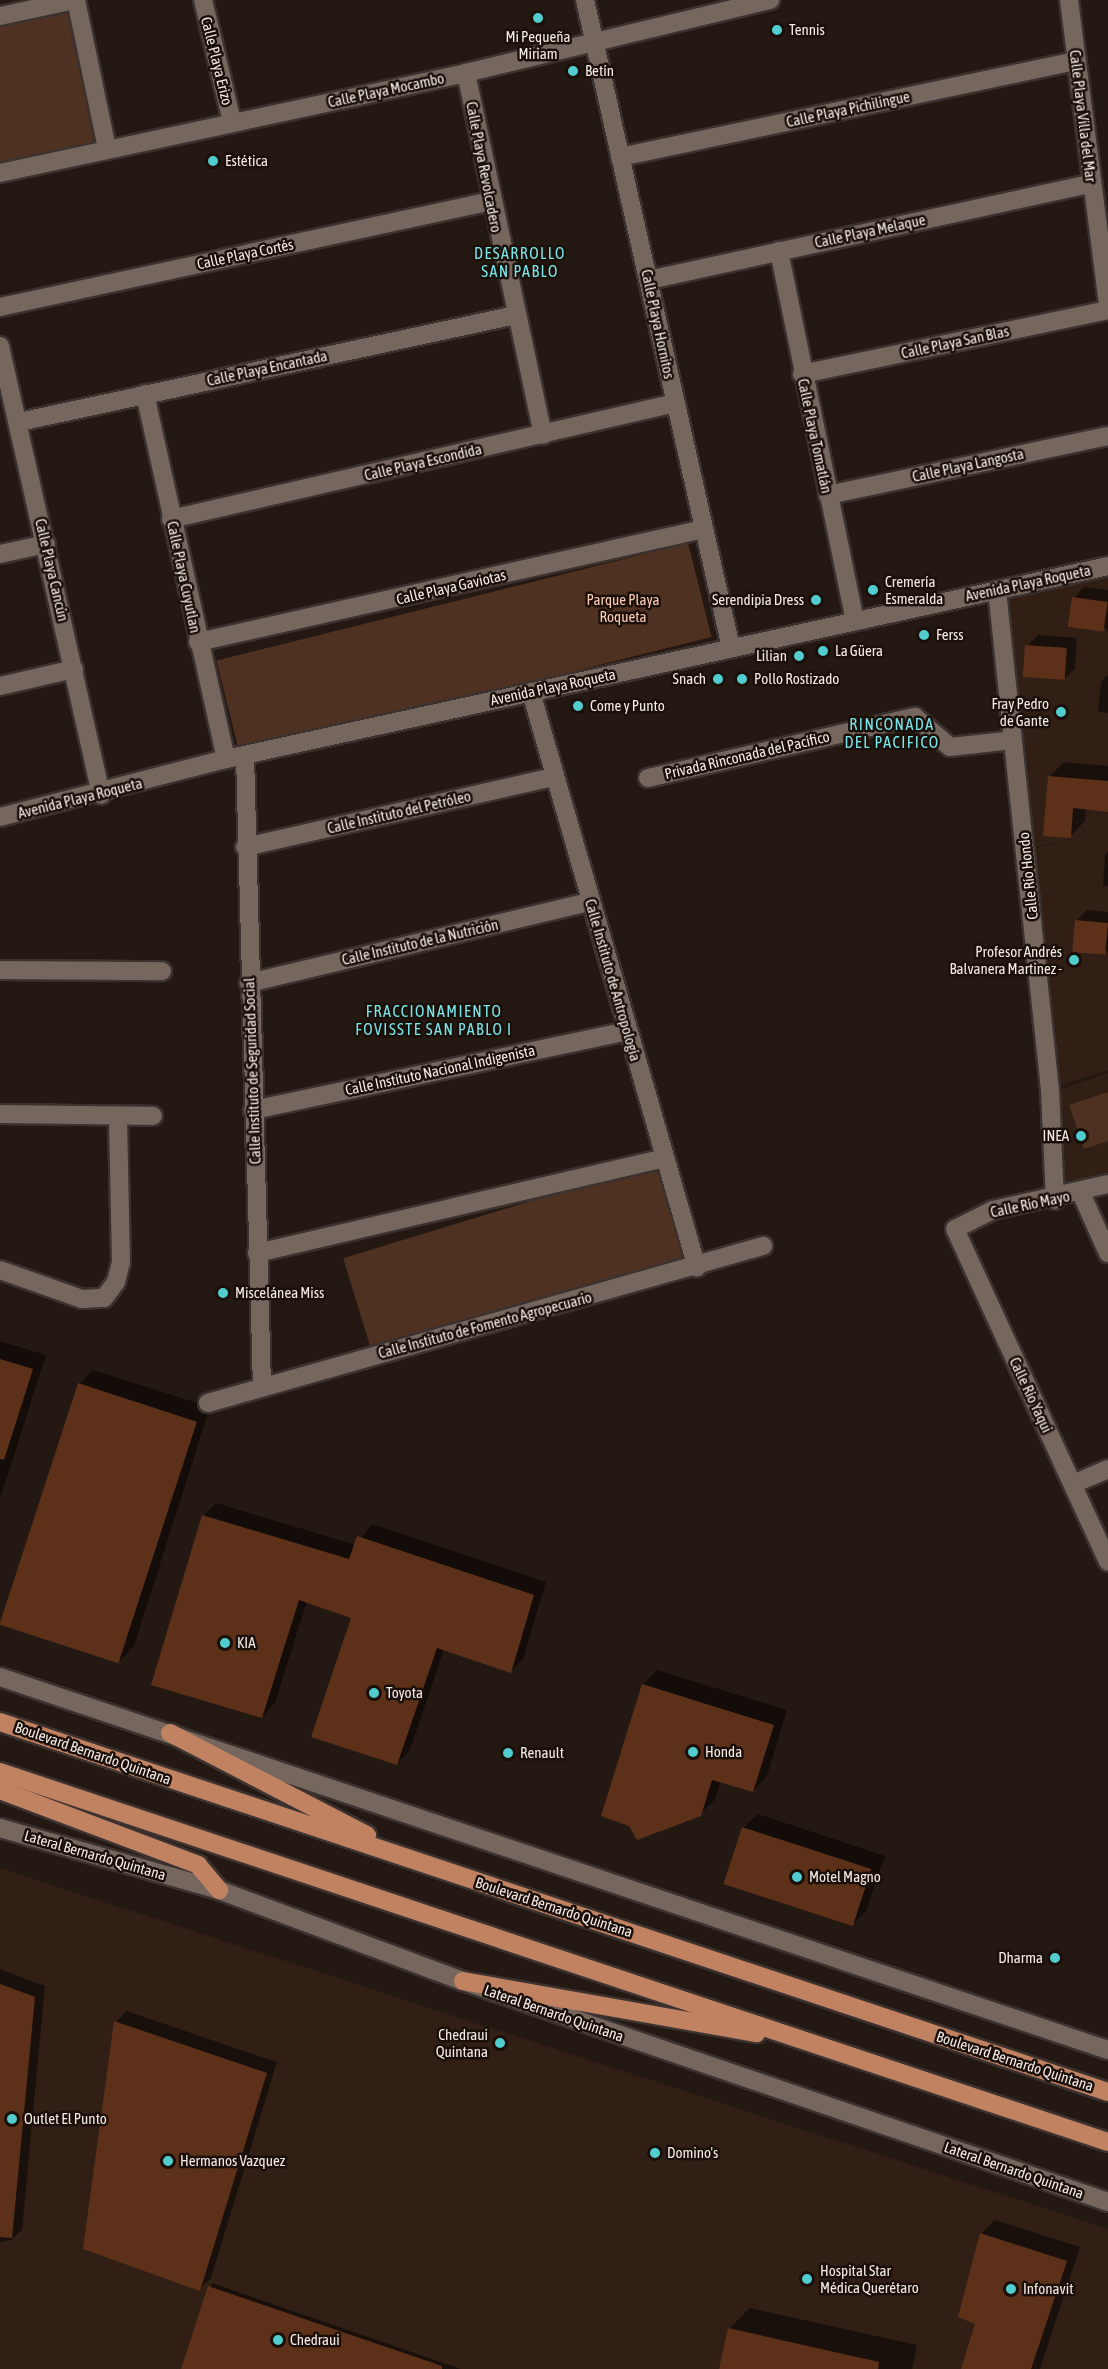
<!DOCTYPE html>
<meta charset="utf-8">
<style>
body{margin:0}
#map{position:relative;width:1108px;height:2369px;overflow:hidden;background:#241812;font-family:"Asap Condensed",sans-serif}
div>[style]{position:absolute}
.built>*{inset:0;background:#311f16}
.green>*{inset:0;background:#4f3122;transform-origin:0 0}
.shadow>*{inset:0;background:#0007}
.building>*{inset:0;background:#5d3119;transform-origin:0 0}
.roads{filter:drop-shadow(2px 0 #3b3230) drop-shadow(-2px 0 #3b3230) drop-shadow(0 2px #3b3230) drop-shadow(0 -2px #3b3230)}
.minor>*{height:18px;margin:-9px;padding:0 9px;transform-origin:9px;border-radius:9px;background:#75665e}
.major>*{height:18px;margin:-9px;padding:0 9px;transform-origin:9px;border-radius:9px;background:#c18262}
.dots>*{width:16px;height:16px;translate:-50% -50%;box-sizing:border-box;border:3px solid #1b0f09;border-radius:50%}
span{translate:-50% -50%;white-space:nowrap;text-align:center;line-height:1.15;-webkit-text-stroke:5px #1b0f09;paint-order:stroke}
.poi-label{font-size:15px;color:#f3eae6}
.left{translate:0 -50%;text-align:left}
.right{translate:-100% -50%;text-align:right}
.street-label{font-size:15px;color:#f3eae6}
.park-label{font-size:15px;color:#fdcdb7}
.neighbourhood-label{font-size:16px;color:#79e5e8;letter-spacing:1.5px}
</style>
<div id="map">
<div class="built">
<div style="clip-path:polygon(1108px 573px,1108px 1070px,1055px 1087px,1026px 851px,1075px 837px,1027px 849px,1001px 596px)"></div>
<div style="clip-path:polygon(1108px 1073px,1108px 1181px,1057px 1198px,1052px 1092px)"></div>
<div style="clip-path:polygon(0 1868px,1108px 2229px,1108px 2369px,0 2369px)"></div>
</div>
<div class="green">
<div style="clip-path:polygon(74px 3px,100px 145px,0 171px,0 18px)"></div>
<div style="left:688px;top:543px;width:97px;height:486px;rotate:76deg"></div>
<div style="clip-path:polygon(1108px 1092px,1108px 1141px,1084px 1149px,1069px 1105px)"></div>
<div style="left:655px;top:1163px;width:107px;height:326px;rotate:73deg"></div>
</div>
<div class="shadow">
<div style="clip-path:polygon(1084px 587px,1108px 590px,1108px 631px,1074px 598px)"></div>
<div style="clip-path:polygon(1038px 635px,1077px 638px,1075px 669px,1064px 679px,1027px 646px)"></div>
<div style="clip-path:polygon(1108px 675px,1108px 713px,1098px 712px,1101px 682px)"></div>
<div style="clip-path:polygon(1064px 762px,1108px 766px,1108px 811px,1086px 808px,1085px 821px,1070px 837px,1049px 777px)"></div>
<div style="clip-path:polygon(1108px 851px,1108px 886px,1103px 886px,1105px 854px)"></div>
<div style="clip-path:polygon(1087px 910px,1108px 912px,1108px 953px,1076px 921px)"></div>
<div style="clip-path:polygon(0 1341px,46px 1355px,0 1499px)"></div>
<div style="clip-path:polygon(93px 1370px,210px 1407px,134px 1646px,120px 1661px,79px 1384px)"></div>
<div style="clip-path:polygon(216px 1503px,356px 1545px,372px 1524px,546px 1582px,523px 1659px,510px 1672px,444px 1649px,410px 1750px,397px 1763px,352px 1617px,307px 1601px,275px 1703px,262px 1717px,203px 1516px)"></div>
<div style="clip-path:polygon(657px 1670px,787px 1710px,767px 1776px,753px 1791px,721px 1781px,715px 1800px,700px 1814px,643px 1684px)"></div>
<div style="clip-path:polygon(758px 1814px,885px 1856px,866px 1911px,852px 1925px,743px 1828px)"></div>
<div style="clip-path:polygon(0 1969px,45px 1986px,22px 2230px,11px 2240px,0 2242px)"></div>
<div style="clip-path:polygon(126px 2011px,277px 2062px,211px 2278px,200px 2289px,116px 2022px)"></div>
<div style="clip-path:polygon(995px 2220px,1080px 2247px,1040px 2369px,962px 2369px,977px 2323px,981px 2234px)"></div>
<div style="clip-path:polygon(212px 2283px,461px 2369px,183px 2369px)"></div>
<div style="clip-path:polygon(750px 2308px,917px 2345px,912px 2369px,720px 2369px,729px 2329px)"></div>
</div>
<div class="building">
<div style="left:1072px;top:597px;width:36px;height:30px;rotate:8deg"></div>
<div style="left:1025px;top:645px;width:42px;height:32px;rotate:4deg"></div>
<div style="clip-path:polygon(1048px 776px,1108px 781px,1108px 812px,1073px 808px,1071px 838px,1043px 836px)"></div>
<div style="left:1075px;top:920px;width:33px;height:32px;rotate:5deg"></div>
<div style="clip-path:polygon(0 1359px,33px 1369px,4px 1460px,0 1459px)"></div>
<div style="left:78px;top:1383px;width:125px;height:254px;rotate:18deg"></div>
<div style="clip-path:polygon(202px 1515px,349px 1559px,357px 1536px,534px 1595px,511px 1673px,437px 1648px,397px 1765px,311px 1737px,351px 1618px,299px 1600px,262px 1718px,151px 1685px)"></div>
<div style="clip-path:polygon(642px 1684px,774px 1725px,753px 1792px,712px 1780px,701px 1816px,637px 1840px,629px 1826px,601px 1816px)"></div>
<div style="left:742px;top:1827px;width:136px;height:60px;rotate:18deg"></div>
<div style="clip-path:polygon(0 1984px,35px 1997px,12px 2238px,0 2237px)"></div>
<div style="clip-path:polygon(114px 2021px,267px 2073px,200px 2291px,83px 2249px)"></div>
<div style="clip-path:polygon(980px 2233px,1067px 2261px,1031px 2369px,961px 2369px,975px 2324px,958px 2317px)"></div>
<div style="clip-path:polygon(208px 2286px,442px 2366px,442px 2369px,181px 2369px)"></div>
<div style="clip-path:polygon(728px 2328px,879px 2362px,878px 2369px,719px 2369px)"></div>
</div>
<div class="roads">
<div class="minor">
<div style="left:76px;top:0;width:152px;rotate:78.2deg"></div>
<div style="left:203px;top:0;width:125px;rotate:76.6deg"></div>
<div style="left:585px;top:0;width:664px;rotate:77.3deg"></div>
<div style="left:1069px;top:0;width:306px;rotate:82.7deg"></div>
<div style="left:0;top:16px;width:77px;rotate:-12deg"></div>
<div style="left:466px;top:73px;width:370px;rotate:78deg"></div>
<div style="left:620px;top:157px;width:465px;rotate:-11.9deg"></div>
<div style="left:0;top:173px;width:477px;rotate:-12.1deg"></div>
<div style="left:466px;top:73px;width:313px;rotate:-13.5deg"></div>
<div style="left:779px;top:251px;width:378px;rotate:78.4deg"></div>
<div style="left:649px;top:280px;width:452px;rotate:-12.3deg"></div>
<div style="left:0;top:307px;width:502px;rotate:-12.18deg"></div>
<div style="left:0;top:346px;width:460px;rotate:77.3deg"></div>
<div style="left:802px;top:374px;width:313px;rotate:-11.8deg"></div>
<div style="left:145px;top:394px;width:374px;rotate:77.5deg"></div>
<div style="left:19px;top:422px;width:508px;rotate:-12.15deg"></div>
<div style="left:828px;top:495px;width:286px;rotate:-11.9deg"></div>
<div style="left:171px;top:519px;width:518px;rotate:-12.94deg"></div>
<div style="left:0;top:554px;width:47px;rotate:-12.3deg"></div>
<div style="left:997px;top:590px;width:503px;rotate:83.95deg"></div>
<div style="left:1050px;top:1090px;width:110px;rotate:87.4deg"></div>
<div style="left:198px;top:642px;width:518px;rotate:-12.59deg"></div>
<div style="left:0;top:686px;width:76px;rotate:-12.9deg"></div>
<div style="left:531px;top:692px;width:599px;rotate:73.92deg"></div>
<div style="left:245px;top:755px;width:632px;rotate:88.46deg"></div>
<div style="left:648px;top:778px;width:274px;rotate:-12.9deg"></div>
<div style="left:915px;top:717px;width:46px;rotate:40.6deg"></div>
<div style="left:950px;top:747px;width:63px;rotate:-6.3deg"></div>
<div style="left:0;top:817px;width:233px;rotate:-14.4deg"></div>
<div style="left:226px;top:759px;width:903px;rotate:-12.34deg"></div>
<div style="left:245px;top:847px;width:316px;rotate:-12.8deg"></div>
<div style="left:0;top:970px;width:162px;rotate:0.4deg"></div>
<div style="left:249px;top:983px;width:350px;rotate:-13.4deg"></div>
<div style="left:253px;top:1110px;width:383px;rotate:-11.9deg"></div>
<div style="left:0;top:1114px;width:153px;rotate:0.7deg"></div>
<div style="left:1108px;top:1184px;width:118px;rotate:167.3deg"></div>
<div style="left:993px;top:1210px;width:42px;rotate:153.4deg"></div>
<div style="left:955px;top:1229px;width:366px;rotate:65.3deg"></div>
<div style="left:1081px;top:1193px;width:66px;rotate:65.8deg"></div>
<div style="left:257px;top:1253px;width:419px;rotate:-13.1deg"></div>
<div style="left:0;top:1270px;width:87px;rotate:19.5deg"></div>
<div style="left:82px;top:1299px;width:22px;rotate:-3deg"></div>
<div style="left:104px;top:1298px;width:20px;rotate:-53deg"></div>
<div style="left:116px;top:1282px;width:21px;rotate:-76deg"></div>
<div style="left:121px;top:1262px;width:146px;rotate:-91.2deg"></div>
<div style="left:208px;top:1403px;width:577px;rotate:-15.8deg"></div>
<div style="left:1073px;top:1484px;width:38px;rotate:-23deg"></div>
<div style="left:0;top:1677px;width:1169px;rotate:18.61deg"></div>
<div style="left:0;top:1828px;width:228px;rotate:15.8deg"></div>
<div style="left:219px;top:1890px;width:260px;rotate:20.5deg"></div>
<div style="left:463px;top:1981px;width:682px;rotate:18.91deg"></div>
</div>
<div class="major">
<div style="left:0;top:1722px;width:1168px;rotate:18.47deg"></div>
<div style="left:170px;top:1733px;width:222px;rotate:27.4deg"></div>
<div style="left:0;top:1772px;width:1168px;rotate:18.47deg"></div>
<div style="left:0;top:1790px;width:212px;rotate:20.7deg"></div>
<div style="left:198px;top:1865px;width:33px;rotate:50deg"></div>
<div style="left:463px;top:1981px;width:298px;rotate:10.1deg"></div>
</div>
</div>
<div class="dots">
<div style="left:538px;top:18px;background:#52cdcf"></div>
<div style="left:777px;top:30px;background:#52cdcf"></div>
<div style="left:573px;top:71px;background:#52cdcf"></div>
<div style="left:213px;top:161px;background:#52cdcf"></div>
<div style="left:873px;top:590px;background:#52cdcf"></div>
<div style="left:816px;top:600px;background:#52cdcf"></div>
<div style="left:924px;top:635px;background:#52cdcf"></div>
<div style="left:823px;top:651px;background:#52cdcf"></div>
<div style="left:799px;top:656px;background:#52cdcf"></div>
<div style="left:718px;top:679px;background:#52cdcf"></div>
<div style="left:742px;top:679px;background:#52cdcf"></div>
<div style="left:578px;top:706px;background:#52cdcf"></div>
<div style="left:1061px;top:712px;background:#52cdcf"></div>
<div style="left:1074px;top:960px;background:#52cdcf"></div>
<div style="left:1081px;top:1136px;background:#52cdcf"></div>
<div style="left:223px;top:1293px;background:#52cdcf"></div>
<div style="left:225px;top:1643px;background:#52cdcf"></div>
<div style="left:374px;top:1693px;background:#52cdcf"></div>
<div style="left:693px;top:1752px;background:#52cdcf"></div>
<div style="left:508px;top:1753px;background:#52cdcf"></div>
<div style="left:797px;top:1877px;background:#52cdcf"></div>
<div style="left:1055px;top:1958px;background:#52cdcf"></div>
<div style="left:500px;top:2043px;background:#52cdcf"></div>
<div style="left:12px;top:2119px;background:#52cdcf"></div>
<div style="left:655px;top:2153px;background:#52cdcf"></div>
<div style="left:168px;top:2161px;background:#52cdcf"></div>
<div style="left:807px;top:2279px;background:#52cdcf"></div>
<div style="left:1011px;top:2289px;background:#52cdcf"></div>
<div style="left:278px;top:2340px;background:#52cdcf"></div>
</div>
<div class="poi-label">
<span class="left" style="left:789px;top:30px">Tennis</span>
<span style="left:538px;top:45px">Mi Pequeña<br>Miriam</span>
<span class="left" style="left:585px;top:71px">Betín</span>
<span class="left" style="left:225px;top:161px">Estética</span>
<span class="left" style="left:885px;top:590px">Cremería<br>Esmeralda</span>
<span class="right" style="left:804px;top:600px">Serendipia Dress</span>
<span class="left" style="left:936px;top:635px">Ferss</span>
<span class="left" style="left:835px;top:651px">La Güera</span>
<span class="right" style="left:787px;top:656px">Lilian</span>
<span class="right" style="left:706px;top:679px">Snach</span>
<span class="left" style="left:754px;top:679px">Pollo Rostizado</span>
<span class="right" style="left:1049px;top:712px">Fray Pedro<br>de Gante</span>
<span class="left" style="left:590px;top:706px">Come y Punto</span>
<span class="right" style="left:1062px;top:960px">Profesor Andrés<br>Balvanera Martinez -</span>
<span class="right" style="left:1069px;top:1136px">INEA</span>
<span class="left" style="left:235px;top:1293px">Miscelánea Miss</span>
<span class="left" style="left:237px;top:1643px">KIA</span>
<span class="left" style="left:386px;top:1693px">Toyota</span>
<span class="left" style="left:705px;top:1752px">Honda</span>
<span class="left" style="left:520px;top:1753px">Renault</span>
<span class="left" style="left:809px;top:1877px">Motel Magno</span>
<span class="right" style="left:1043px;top:1958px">Dharma</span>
<span class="right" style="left:488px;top:2043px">Chedraui<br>Quintana</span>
<span class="left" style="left:24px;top:2119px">Outlet El Punto</span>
<span class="left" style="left:667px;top:2153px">Domino's</span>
<span class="left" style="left:180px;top:2161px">Hermanos Vazquez</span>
<span class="left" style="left:820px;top:2279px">Hospital Star<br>Médica Querétaro</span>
<span class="left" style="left:1023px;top:2289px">Infonavit</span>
<span class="left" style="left:290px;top:2340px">Chedraui</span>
</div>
<div class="street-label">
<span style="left:217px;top:61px;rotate:76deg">Calle Playa Erizo</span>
<span style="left:386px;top:90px;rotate:-12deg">Calle Playa Mocambo</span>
<span style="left:848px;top:109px;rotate:-12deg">Calle Playa Pichilingue</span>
<span style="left:1083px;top:116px;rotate:83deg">Calle Playa Villa del Mar</span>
<span style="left:484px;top:167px;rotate:79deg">Calle Playa Revolcadero</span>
<span style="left:870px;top:231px;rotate:-12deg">Calle Playa Melaque</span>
<span style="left:245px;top:254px;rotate:-12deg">Calle Playa Cortés</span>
<span style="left:658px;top:324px;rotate:78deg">Calle Playa Hornitos</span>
<span style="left:955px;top:342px;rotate:-12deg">Calle Playa San Blas</span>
<span style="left:267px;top:368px;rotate:-12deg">Calle Playa Encantada</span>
<span style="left:815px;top:436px;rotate:78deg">Calle Playa Tomatlán</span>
<span style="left:423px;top:462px;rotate:-13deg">Calle Playa Escondida</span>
<span style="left:968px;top:465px;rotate:-12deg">Calle Playa Langosta</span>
<span style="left:52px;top:570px;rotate:77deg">Calle Playa Cancún</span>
<span style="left:184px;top:577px;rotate:78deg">Calle Playa Cuyutlan</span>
<span style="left:1028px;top:583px;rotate:-12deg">Avenida Playa Roqueta</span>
<span style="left:451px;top:587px;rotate:-13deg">Calle Playa Gaviotas</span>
<span style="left:553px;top:687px;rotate:-12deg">Avenida Playa Roqueta</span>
<span style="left:747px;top:755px;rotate:-13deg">Privada Rinconada del Pacífico</span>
<span style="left:80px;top:798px;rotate:-14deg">Avenida Playa Roqueta</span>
<span style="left:399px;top:812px;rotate:-13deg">Calle Instituto del Petróleo</span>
<span style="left:1028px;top:876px;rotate:-96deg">Calle Río Hondo</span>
<span style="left:420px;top:942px;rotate:-13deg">Calle Instituto de la Nutrición</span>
<span style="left:613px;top:980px;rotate:74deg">Calle Instituto de Antropología</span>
<span style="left:440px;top:1070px;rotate:-12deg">Calle Instituto Nacional Indigenista</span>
<span style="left:252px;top:1071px;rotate:-92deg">Calle Instituto de Seguridad Social</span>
<span style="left:1030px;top:1204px;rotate:-12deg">Calle Río Mayo</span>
<span style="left:485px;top:1325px;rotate:-15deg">Calle Instituto de Fomento Agropecuario</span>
<span style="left:1031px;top:1395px;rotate:65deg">Calle Río Yaqui</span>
<span style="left:93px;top:1753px;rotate:19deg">Boulevard Bernardo Quintana</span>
<span style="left:95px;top:1855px;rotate:16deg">Lateral Bernardo Quintana</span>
<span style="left:554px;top:1907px;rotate:18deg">Boulevard Bernardo Quintana</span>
<span style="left:554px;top:2013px;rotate:19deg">Lateral Bernardo Quintana</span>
<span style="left:1015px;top:2061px;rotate:18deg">Boulevard Bernardo Quintana</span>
<span style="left:1014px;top:2170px;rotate:19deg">Lateral Bernardo Quintana</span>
</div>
<div class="park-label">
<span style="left:623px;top:608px">Parque Playa<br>Roqueta</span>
</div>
<div class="neighbourhood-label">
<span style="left:520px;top:262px">DESARROLLO<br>SAN PABLO</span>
<span style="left:892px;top:733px">RINCONADA<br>DEL PACIFICO</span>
<span style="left:434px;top:1020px">FRACCIONAMIENTO<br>FOVISSTE SAN PABLO I</span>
</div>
</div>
